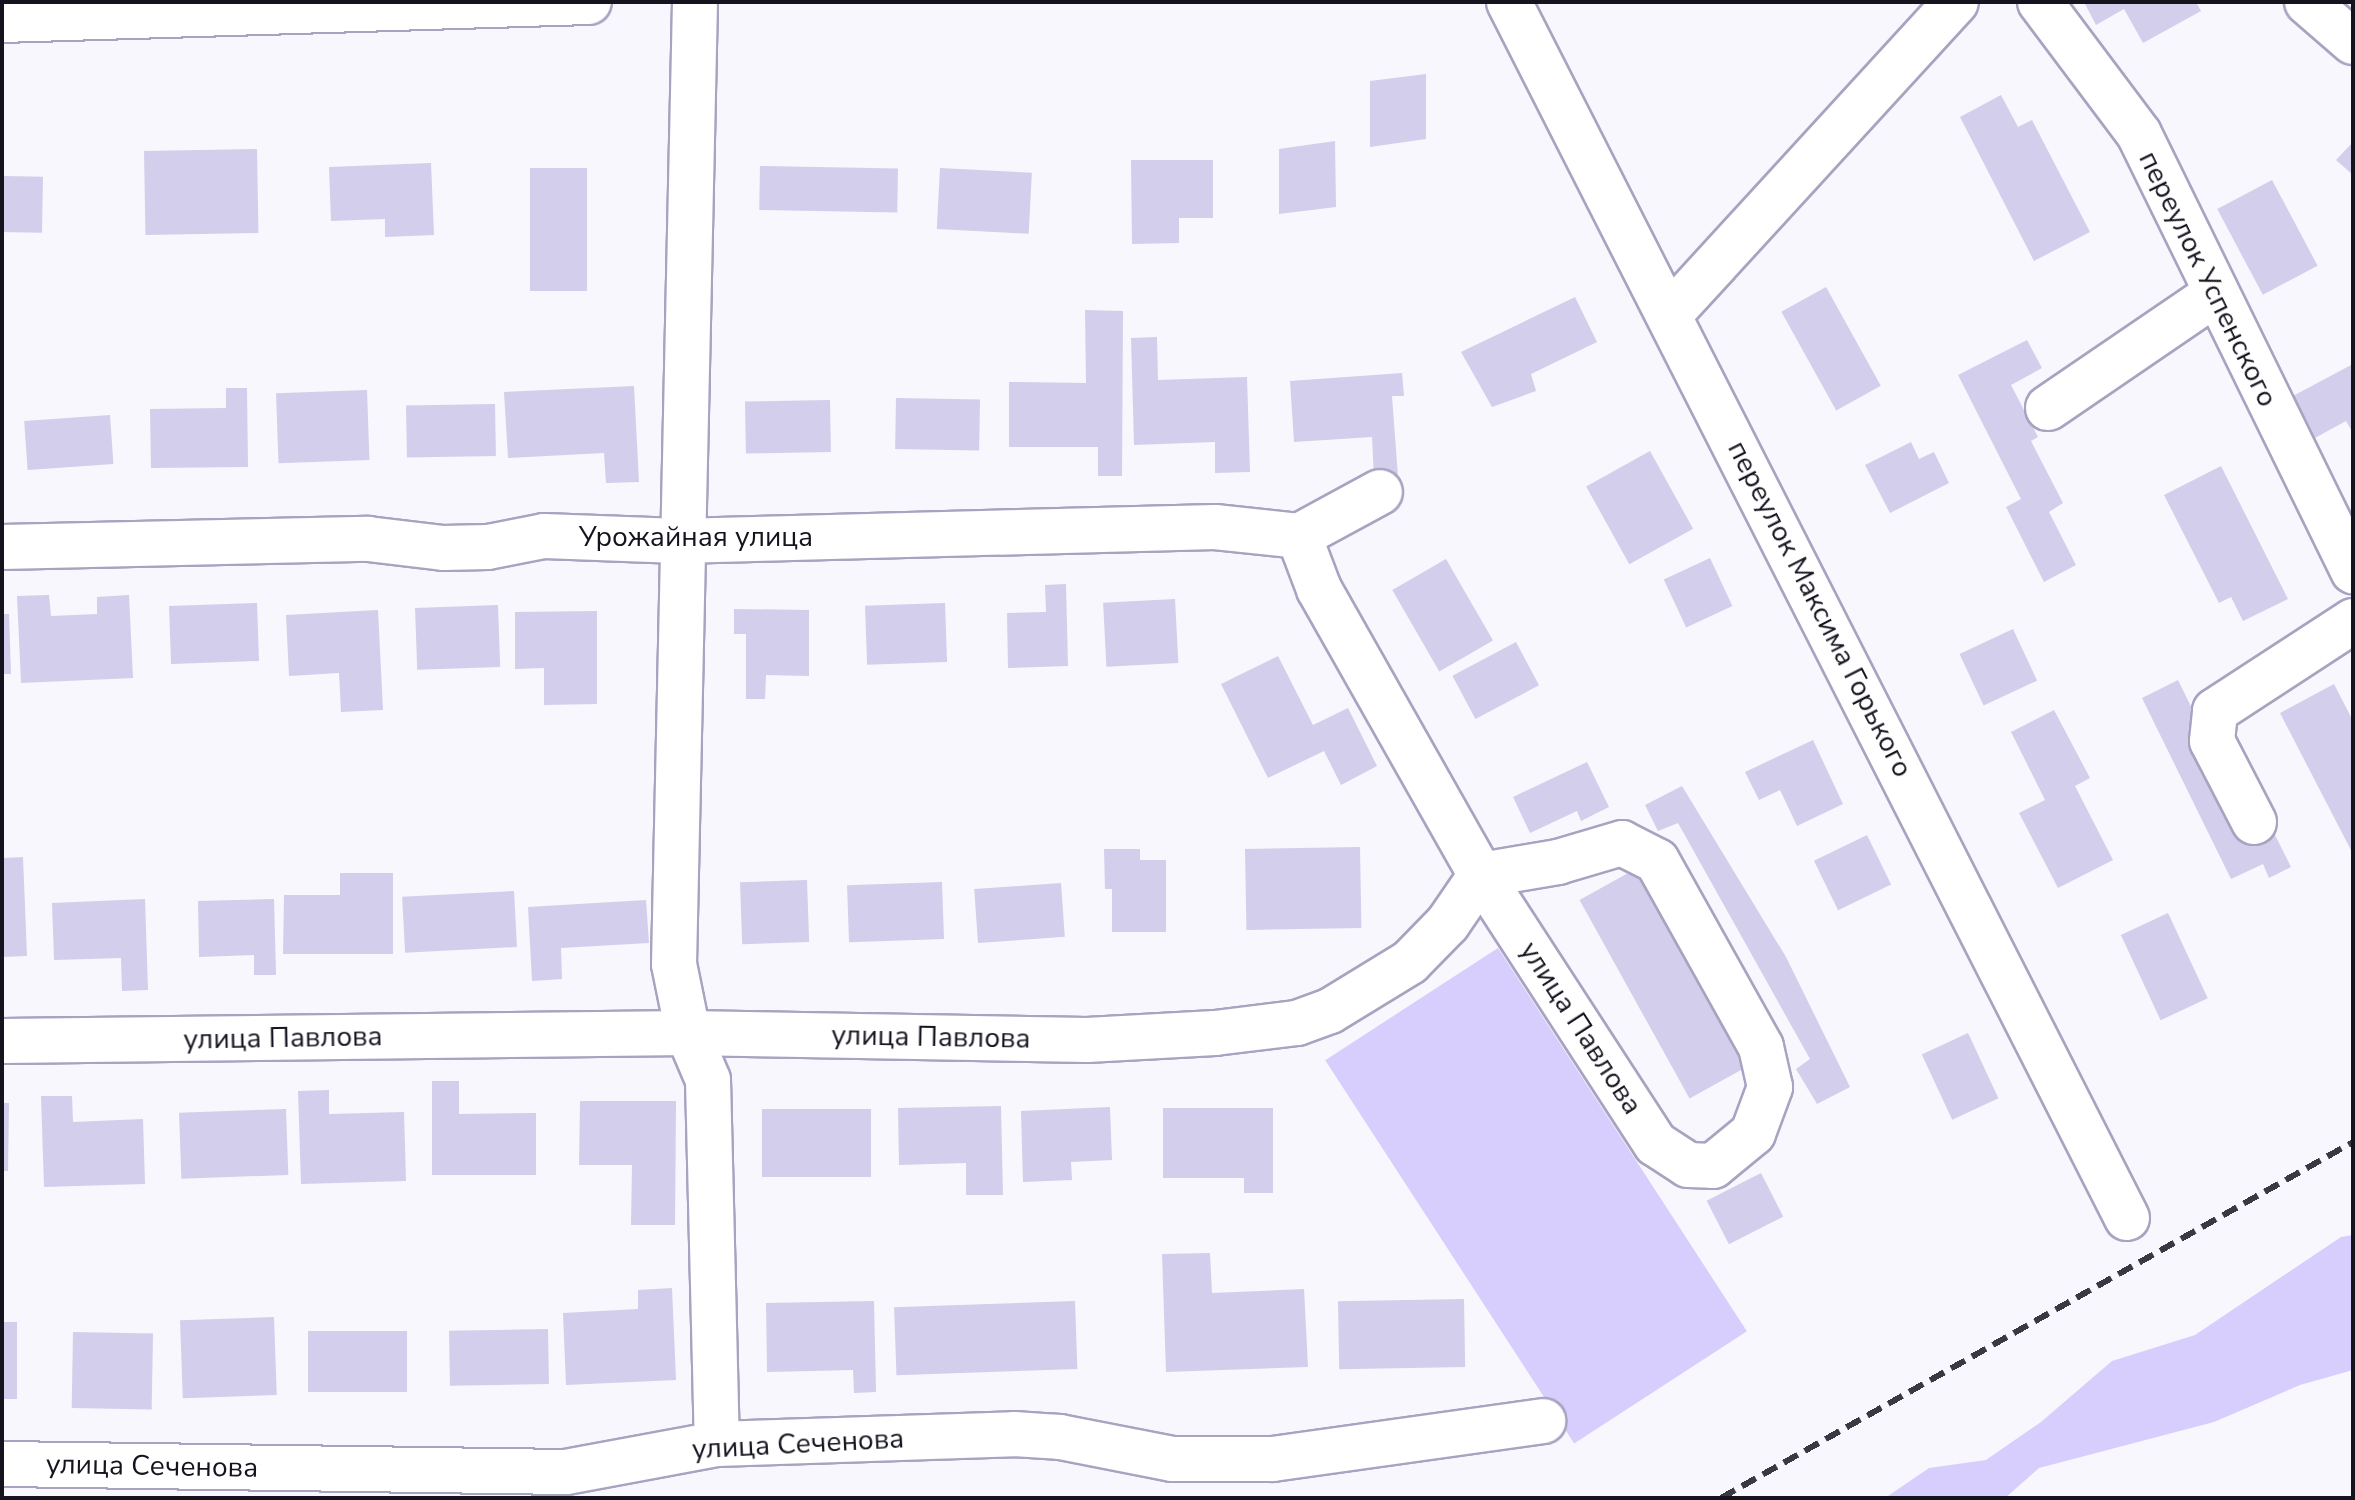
<!DOCTYPE html>
<meta charset="utf-8">
<style>
body{margin:0}
#map{position:relative;width:2355px;height:1500px;overflow:hidden;background:#f7f7fd;font-family:"Nunito Sans",sans-serif}
div>[style]{position:absolute}
.green>*{inset:0;background:#d7cefe;transform-origin:0 0}
.building>*{inset:0;background:#d2ceeb;transform-origin:0 0}
.roads{filter:drop-shadow(2px 0 #a8a3c0) drop-shadow(-2px 0 #a8a3c0) drop-shadow(0 2px #a8a3c0) drop-shadow(0 -2px #a8a3c0)}
.minor>*{height:44px;margin:-22px;padding:0 22px;transform-origin:22px;border-radius:22px;background:#fff}
.rail>*{height:6px;margin-top:-3px;transform-origin:0;background:repeating-linear-gradient(90deg,#3a3943 0 16px,transparent 0 24px)}
span{translate:-50% -50%;white-space:nowrap;text-align:center;line-height:1.15;-webkit-text-stroke:6px #fff;paint-order:stroke}
.street-label{font-size:28px;color:#15131e}
.frame{position:absolute;inset:0;border:4px solid #15131e;pointer-events:none}
</style>
<div id="map">
<div class="green">
<div style="left:1498px;top:948px;width:457px;height:206px;rotate:57deg"></div>
<div style="clip-path:polygon(2353px 1235px,2353px 1370px,2300px 1385px,2214px 1422px,2039px 1468px,2005px 1498px,1885px 1498px,1929px 1468px,1986px 1460px,2041px 1422px,2112px 1361px,2195px 1335px,2341px 1237px)"></div>
</div>
<div class="building">
<div style="clip-path:polygon(2084px 2px,2196px 2px,2201px 11px,2143px 43px,2124px 9px,2096px 25px)"></div>
<div style="clip-path:polygon(1426px 74px,1426px 139px,1370px 147px,1370px 81px)"></div>
<div style="clip-path:polygon(2001px 95px,2018px 127px,2032px 120px,2090px 232px,2034px 261px,1960px 117px)"></div>
<div style="clip-path:polygon(1335px 141px,1336px 207px,1279px 214px,1279px 149px)"></div>
<div style="clip-path:polygon(2353px 142px,2353px 175px,2336px 160px)"></div>
<div style="left:257px;top:149px;width:84px;height:113px;rotate:89deg"></div>
<div style="clip-path:polygon(1131px 160px,1213px 160px,1213px 218px,1179px 218px,1179px 243px,1132px 244px)"></div>
<div style="clip-path:polygon(431px 163px,434px 235px,385px 237px,385px 219px,331px 221px,329px 167px)"></div>
<div style="left:760px;top:166px;width:138px;height:44px;rotate:1deg"></div>
<div style="left:530px;top:168px;width:57px;height:123px"></div>
<div style="left:940px;top:168px;width:92px;height:61px;rotate:3deg"></div>
<div style="left:2px;top:176px;width:41px;height:56px;rotate:1deg"></div>
<div style="left:2272px;top:180px;width:97px;height:62px;rotate:62deg"></div>
<div style="left:1826px;top:287px;width:113px;height:51px;rotate:61deg"></div>
<div style="clip-path:polygon(1575px 297px,1597px 342px,1531px 374px,1536px 391px,1492px 407px,1461px 352px)"></div>
<div style="clip-path:polygon(1085px 310px,1123px 311px,1122px 476px,1098px 476px,1098px 447px,1009px 447px,1009px 382px,1086px 383px)"></div>
<div style="clip-path:polygon(1157px 337px,1158px 380px,1247px 377px,1250px 472px,1215px 473px,1215px 442px,1134px 445px,1131px 338px)"></div>
<div style="clip-path:polygon(2027px 340px,2042px 368px,2011px 385px,2038px 437px,2031px 441px,2063px 503px,2049px 512px,2076px 565px,2044px 582px,2006px 507px,2021px 499px,1958px 375px)"></div>
<div style="clip-path:polygon(2353px 364px,2353px 433px,2346px 421px,2313px 439px,2291px 397px)"></div>
<div style="clip-path:polygon(1402px 373px,1404px 396px,1392px 396px,1398px 477px,1374px 478px,1372px 437px,1294px 442px,1290px 381px)"></div>
<div style="clip-path:polygon(634px 386px,639px 482px,606px 483px,604px 453px,508px 458px,504px 392px)"></div>
<div style="clip-path:polygon(226px 388px,247px 388px,248px 467px,151px 468px,150px 409px,226px 408px)"></div>
<div style="left:367px;top:390px;width:70px;height:91px;rotate:88deg"></div>
<div style="left:896px;top:398px;width:84px;height:51px;rotate:1deg"></div>
<div style="left:830px;top:400px;width:52px;height:85px;rotate:89deg"></div>
<div style="left:495px;top:404px;width:52px;height:89px;rotate:89deg"></div>
<div style="left:110px;top:415px;width:49px;height:86px;rotate:86deg"></div>
<div style="clip-path:polygon(1911px 442px,1919px 459px,1934px 452px,1949px 483px,1890px 513px,1865px 465px)"></div>
<div style="left:1650px;top:451px;width:89px;height:73px;rotate:61deg"></div>
<div style="clip-path:polygon(2221px 466px,2288px 599px,2243px 621px,2231px 597px,2219px 603px,2164px 495px)"></div>
<div style="left:1710px;top:558px;width:53px;height:51px;rotate:65deg"></div>
<div style="left:1446px;top:559px;width:94px;height:62px;rotate:60deg"></div>
<div style="clip-path:polygon(1066px 584px,1068px 666px,1008px 668px,1007px 613px,1046px 612px,1045px 585px)"></div>
<div style="clip-path:polygon(49px 595px,51px 616px,97px 614px,97px 597px,129px 595px,133px 678px,21px 683px,17px 596px)"></div>
<div style="left:1175px;top:599px;width:64px;height:72px;rotate:87deg"></div>
<div style="left:257px;top:603px;width:58px;height:88px;rotate:88deg"></div>
<div style="left:945px;top:603px;width:59px;height:80px;rotate:88deg"></div>
<div style="left:498px;top:605px;width:62px;height:83px;rotate:88deg"></div>
<div style="clip-path:polygon(734px 609px,809px 610px,809px 676px,766px 675px,765px 699px,746px 699px,746px 634px,734px 634px)"></div>
<div style="clip-path:polygon(378px 610px,383px 710px,341px 712px,339px 673px,289px 676px,286px 615px)"></div>
<div style="clip-path:polygon(597px 611px,597px 704px,544px 705px,544px 668px,515px 669px,515px 612px)"></div>
<div style="clip-path:polygon(2px 614px,9px 614px,11px 674px,2px 674px)"></div>
<div style="left:2013px;top:629px;width:57px;height:59px;rotate:65deg"></div>
<div style="left:1516px;top:642px;width:49px;height:72px;rotate:62deg"></div>
<div style="clip-path:polygon(1278px 656px,1313px 725px,1348px 708px,1377px 766px,1341px 785px,1324px 751px,1268px 778px,1221px 684px)"></div>
<div style="clip-path:polygon(2178px 680px,2202px 729px,2273px 831px,2291px 867px,2269px 878px,2263px 864px,2231px 879px,2142px 698px)"></div>
<div style="clip-path:polygon(2334px 684px,2353px 721px,2353px 854px,2280px 713px)"></div>
<div style="clip-path:polygon(2054px 710px,2090px 778px,2075px 786px,2113px 860px,2058px 888px,2019px 813px,2045px 800px,2011px 732px)"></div>
<div style="clip-path:polygon(1813px 740px,1843px 804px,1797px 826px,1780px 790px,1759px 800px,1745px 772px)"></div>
<div style="clip-path:polygon(1587px 762px,1609px 807px,1581px 821px,1577px 811px,1530px 833px,1513px 797px)"></div>
<div style="clip-path:polygon(1682px 786px,1786px 957px,1850px 1087px,1817px 1104px,1796px 1069px,1810px 1059px,1678px 823px,1658px 831px,1645px 805px)"></div>
<div style="left:1867px;top:835px;width:55px;height:59px;rotate:64deg"></div>
<div style="left:1360px;top:847px;width:81px;height:115px;rotate:89deg"></div>
<div style="clip-path:polygon(1104px 849px,1140px 849px,1140px 860px,1166px 860px,1166px 932px,1112px 932px,1112px 889px,1105px 889px)"></div>
<div style="clip-path:polygon(23px 857px,27px 956px,2px 957px,2px 858px)"></div>
<div style="left:1639px;top:867px;width:227px;height:68px;rotate:61deg"></div>
<div style="clip-path:polygon(340px 873px,393px 873px,393px 954px,283px 954px,284px 895px,340px 895px)"></div>
<div style="left:807px;top:880px;width:62px;height:67px;rotate:88deg"></div>
<div style="left:942px;top:882px;width:57px;height:95px;rotate:88deg"></div>
<div style="left:1061px;top:883px;width:54px;height:87px;rotate:86deg"></div>
<div style="left:514px;top:891px;width:56px;height:112px;rotate:87deg"></div>
<div style="clip-path:polygon(145px 899px,148px 990px,122px 991px,121px 958px,54px 960px,52px 903px)"></div>
<div style="clip-path:polygon(274px 899px,276px 975px,254px 975px,254px 955px,199px 957px,198px 901px)"></div>
<div style="clip-path:polygon(646px 900px,649px 943px,561px 948px,562px 979px,532px 981px,528px 907px)"></div>
<div style="left:2168px;top:913px;width:94px;height:52px;rotate:65deg"></div>
<div style="left:1968px;top:1033px;width:72px;height:51px;rotate:65deg"></div>
<div style="clip-path:polygon(432px 1081px,459px 1081px,459px 1114px,536px 1113px,536px 1175px,432px 1175px)"></div>
<div style="clip-path:polygon(329px 1090px,329px 1114px,404px 1112px,406px 1181px,301px 1184px,298px 1091px)"></div>
<div style="clip-path:polygon(41px 1096px,72px 1096px,73px 1122px,143px 1119px,145px 1184px,44px 1187px)"></div>
<div style="clip-path:polygon(580px 1101px,676px 1101px,675px 1225px,631px 1225px,632px 1165px,579px 1165px)"></div>
<div style="clip-path:polygon(2px 1103px,9px 1103px,8px 1171px,2px 1171px)"></div>
<div style="clip-path:polygon(1001px 1106px,1003px 1195px,966px 1195px,966px 1163px,899px 1165px,898px 1108px)"></div>
<div style="clip-path:polygon(1110px 1107px,1112px 1160px,1071px 1162px,1072px 1180px,1023px 1182px,1021px 1111px)"></div>
<div style="clip-path:polygon(1163px 1108px,1273px 1108px,1273px 1193px,1244px 1193px,1244px 1178px,1163px 1178px)"></div>
<div style="left:286px;top:1109px;width:66px;height:107px;rotate:88deg"></div>
<div style="left:762px;top:1109px;width:109px;height:68px"></div>
<div style="left:1761px;top:1173px;width:49px;height:61px;rotate:63deg"></div>
<div style="clip-path:polygon(1210px 1253px,1212px 1293px,1304px 1289px,1308px 1367px,1166px 1372px,1162px 1254px)"></div>
<div style="clip-path:polygon(672px 1288px,676px 1380px,566px 1385px,563px 1313px,638px 1309px,638px 1290px)"></div>
<div style="left:1464px;top:1299px;width:68px;height:126px;rotate:89deg"></div>
<div style="clip-path:polygon(874px 1301px,876px 1392px,854px 1393px,853px 1370px,767px 1372px,766px 1303px)"></div>
<div style="left:1075px;top:1301px;width:68px;height:181px;rotate:88deg"></div>
<div style="left:274px;top:1317px;width:78px;height:94px;rotate:88deg"></div>
<div style="left:2px;top:1322px;width:15px;height:77px"></div>
<div style="left:548px;top:1329px;width:55px;height:99px;rotate:89deg"></div>
<div style="left:407px;top:1331px;width:61px;height:99px;rotate:90deg"></div>
<div style="left:73px;top:1332px;width:80px;height:76px;rotate:1deg"></div>
</div>
<div class="roads">
<div class="minor">
<div style="left:695px;top:2px;width:962px;rotate:91.25deg"></div>
<div style="left:674px;top:964px;width:70px;rotate:78.5deg"></div>
<div style="left:688px;top:1033px;width:51px;rotate:66.9deg"></div>
<div style="left:708px;top:1080px;width:364px;rotate:88.6deg"></div>
<div style="left:1509px;top:2px;width:1364px;rotate:63.06deg"></div>
<div style="left:2040px;top:2px;width:165px;rotate:53.1deg"></div>
<div style="left:2139px;top:134px;width:487px;rotate:63.9deg"></div>
<div style="left:2307px;top:2px;width:61px;rotate:41deg"></div>
<div style="left:2px;top:20px;width:587px;rotate:-1.76deg"></div>
<div style="left:1670px;top:314px;width:423px;rotate:-47.5deg"></div>
<div style="left:2048px;top:408px;width:202px;rotate:-34.3deg"></div>
<div style="left:1299px;top:536px;width:57px;rotate:69.3deg"></div>
<div style="left:1319px;top:589px;width:329px;rotate:60.5deg"></div>
<div style="left:1481px;top:875px;width:321px;rotate:57deg"></div>
<div style="left:1656px;top:1144px;width:38px;rotate:33deg"></div>
<div style="left:1688px;top:1165px;width:25px;rotate:2deg"></div>
<div style="left:1713px;top:1166px;width:52px;rotate:-39.5deg"></div>
<div style="left:1753px;top:1133px;width:49px;rotate:-69.7deg"></div>
<div style="left:1770px;top:1087px;width:41px;rotate:-102.7deg"></div>
<div style="left:1761px;top:1047px;width:213px;rotate:-119.2deg"></div>
<div style="left:1657px;top:861px;width:39px;rotate:-153deg"></div>
<div style="left:1622px;top:843px;width:67px;rotate:163.5deg"></div>
<div style="left:1558px;top:862px;width:78px;rotate:170.4deg"></div>
<div style="left:2px;top:547px;width:366px;rotate:-1.3deg"></div>
<div style="left:368px;top:539px;width:76px;rotate:6.8deg"></div>
<div style="left:443px;top:548px;width:45px;rotate:-1.3deg"></div>
<div style="left:488px;top:547px;width:57px;rotate:-11.1deg"></div>
<div style="left:544px;top:536px;width:135px;rotate:2.1deg"></div>
<div style="left:679px;top:541px;width:536px;rotate:-1.5deg"></div>
<div style="left:1215px;top:527px;width:84px;rotate:6.1deg"></div>
<div style="left:1299px;top:536px;width:92px;rotate:-28.5deg"></div>
<div style="left:2254px;top:822px;width:91px;rotate:-117.4deg"></div>
<div style="left:2212px;top:741px;width:30px;rotate:-84deg"></div>
<div style="left:2215px;top:711px;width:165px;rotate:-33.1deg"></div>
<div style="left:2px;top:1041px;width:686px;rotate:-0.67deg"></div>
<div style="left:688px;top:1033px;width:399px;rotate:1deg"></div>
<div style="left:1087px;top:1040px;width:128px;rotate:-3.1deg"></div>
<div style="left:1215px;top:1033px;width:83px;rotate:-7deg"></div>
<div style="left:1297px;top:1023px;width:35px;rotate:-20deg"></div>
<div style="left:1330px;top:1011px;width:94px;rotate:-31.5deg"></div>
<div style="left:1410px;top:962px;width:54px;rotate:-45.7deg"></div>
<div style="left:1448px;top:923px;width:58px;rotate:-55.5deg"></div>
<div style="left:2px;top:1464px;width:564px;rotate:0.81deg"></div>
<div style="left:566px;top:1472px;width:154px;rotate:-10.5deg"></div>
<div style="left:717px;top:1444px;width:297px;rotate:-1.9deg"></div>
<div style="left:1014px;top:1434px;width:46px;rotate:3.7deg"></div>
<div style="left:1060px;top:1437px;width:114px;rotate:11.1deg"></div>
<div style="left:1172px;top:1459px;width:101px"></div>
<div style="left:1273px;top:1459px;width:273px;rotate:-8deg"></div>
</div>
</div>
<div class="rail">
<div style="left:1721px;top:1498px;width:725px;rotate:-29.39deg"></div>
</div>
<div class="street-label">
<span style="left:2208px;top:279px;rotate:64deg">переулок Успенского</span>
<span style="left:696px;top:537px">Урожайная улица</span>
<span style="left:1820px;top:609px;rotate:63deg">переулок Максима Горького</span>
<span style="left:1581px;top:1028px;rotate:57deg">улица Павлова</span>
<span style="left:931px;top:1037px;rotate:1deg">улица Павлова</span>
<span style="left:283px;top:1038px;rotate:-1deg">улица Павлова</span>
<span style="left:798px;top:1444px;rotate:-3deg">улица Сеченова</span>
<span style="left:152px;top:1466px;rotate:1deg">улица Сеченова</span>
</div>
<div class="frame"></div>
</div>
